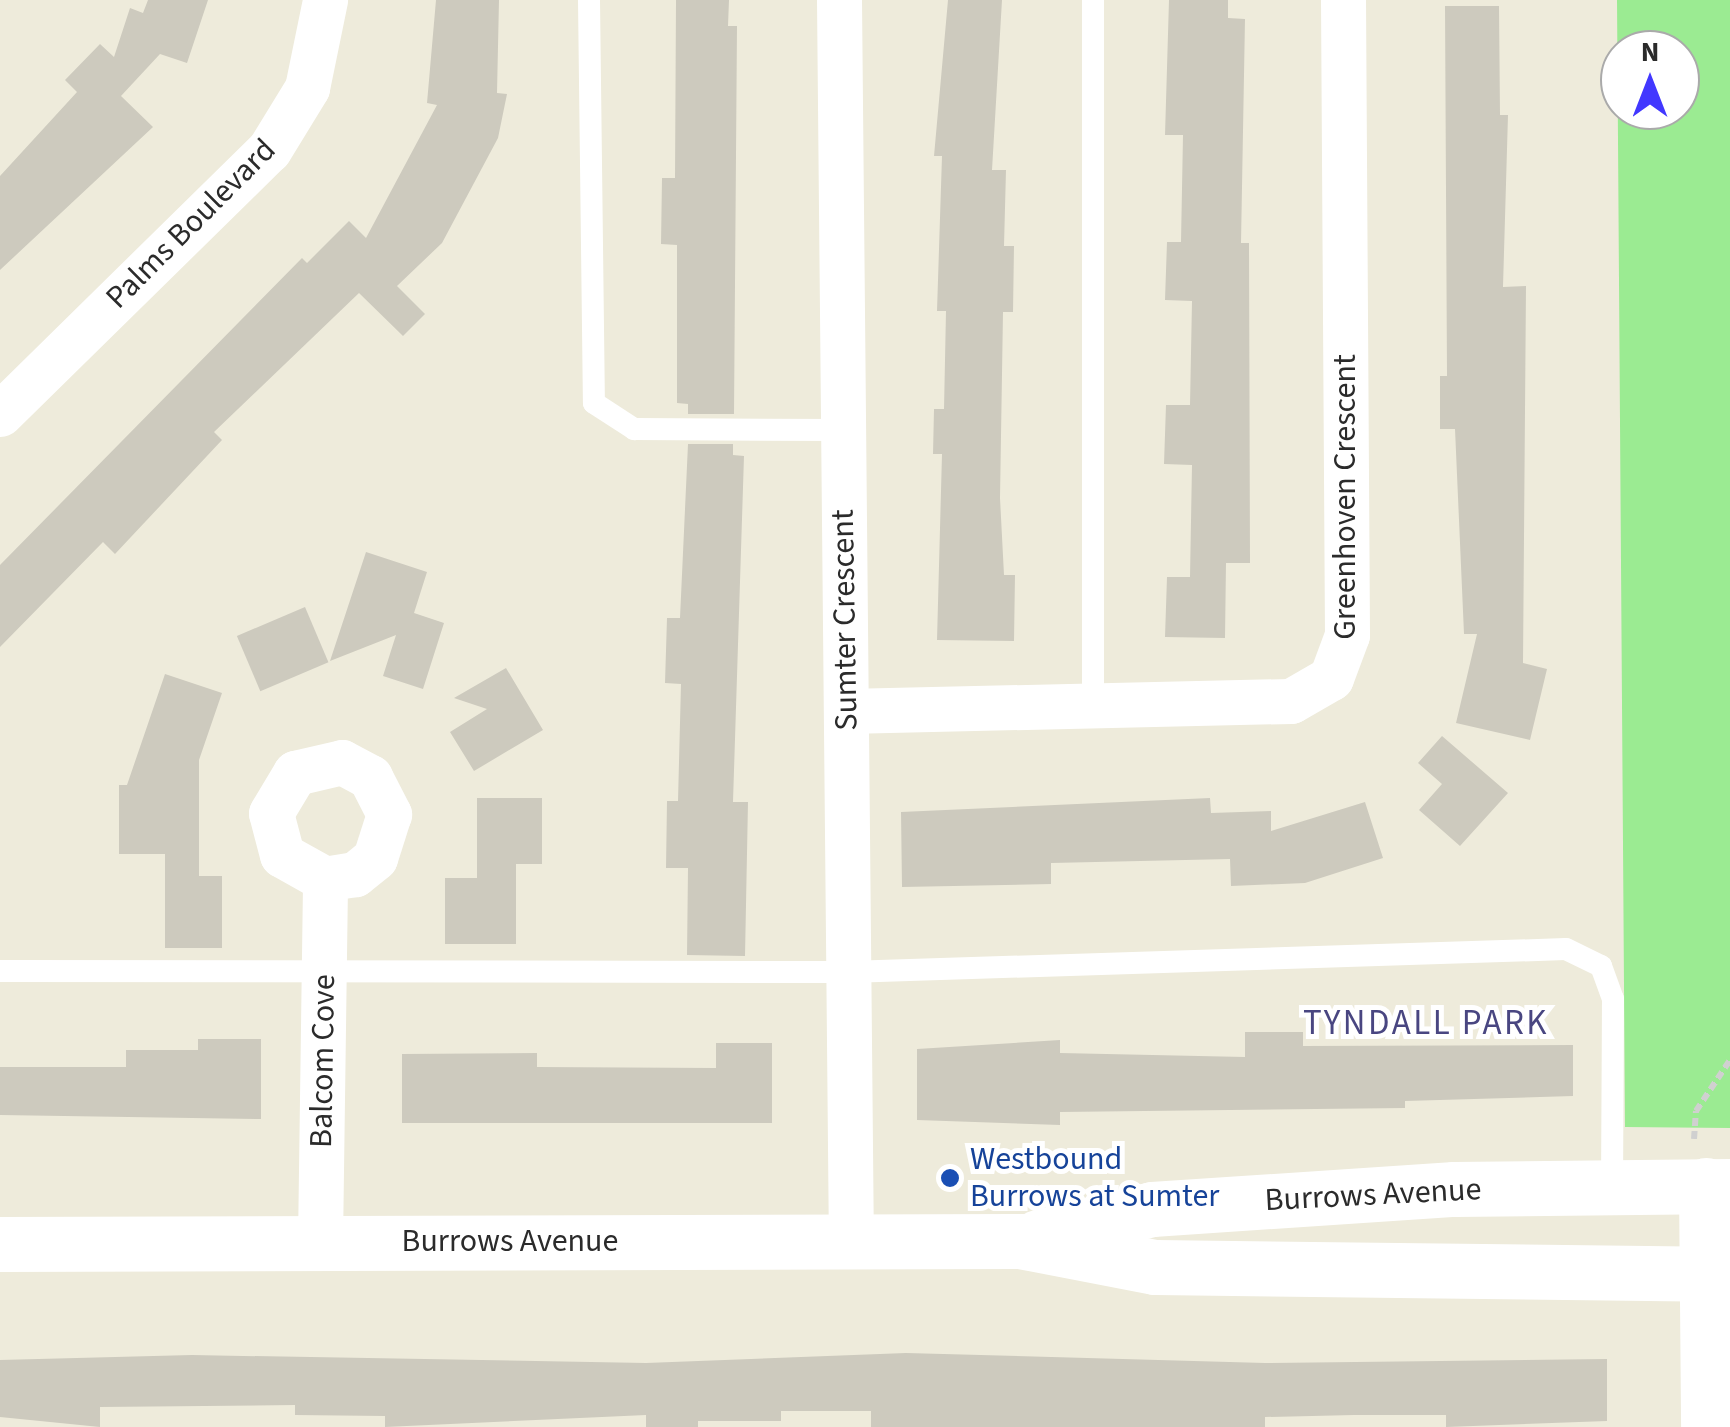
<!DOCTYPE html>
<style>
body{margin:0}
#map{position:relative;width:1730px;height:1427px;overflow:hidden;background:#eeebdb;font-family:"Source Sans 3",sans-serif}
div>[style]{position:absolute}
.green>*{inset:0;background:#9beb92}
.building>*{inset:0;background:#cdcabe;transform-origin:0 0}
.path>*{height:6px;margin-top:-3px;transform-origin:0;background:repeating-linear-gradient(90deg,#d0d0d0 0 8px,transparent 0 13px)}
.service>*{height:22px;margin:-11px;padding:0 11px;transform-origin:11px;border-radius:11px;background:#fff}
.minor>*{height:45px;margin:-22.5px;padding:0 22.5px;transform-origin:22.5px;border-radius:22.5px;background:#fff}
.tertiary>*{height:55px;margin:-27.5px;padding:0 27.5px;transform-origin:27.5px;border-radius:27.5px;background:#fff}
.dots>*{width:28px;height:28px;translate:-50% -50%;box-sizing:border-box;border:5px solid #fff;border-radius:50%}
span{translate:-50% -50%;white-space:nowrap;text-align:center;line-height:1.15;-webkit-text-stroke:10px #fff;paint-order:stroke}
.street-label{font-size:32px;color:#2b2b2b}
.transit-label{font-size:32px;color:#164399}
.left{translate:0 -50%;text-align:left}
.neighbourhood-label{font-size:35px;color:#494681;letter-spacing:2.5px}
.north{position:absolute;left:1600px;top:30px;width:100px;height:100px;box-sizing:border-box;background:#fff;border:2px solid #aaa;border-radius:50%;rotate:0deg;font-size:28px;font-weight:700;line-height:40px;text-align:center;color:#2b2b2b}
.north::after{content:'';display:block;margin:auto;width:35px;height:45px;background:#4238ff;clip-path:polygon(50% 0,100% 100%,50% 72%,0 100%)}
</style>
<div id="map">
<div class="green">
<div style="clip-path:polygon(evenodd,1617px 0,1730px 0,1730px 1128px,1625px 1127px,1617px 0,1620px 50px,1680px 50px,1680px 110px,1620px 110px,1620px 50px)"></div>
</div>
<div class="building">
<div style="clip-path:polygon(148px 0,208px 0,187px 63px,160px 54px,121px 96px,153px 127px,0 270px,0 176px,77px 92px,65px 80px,100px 44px,114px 57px,130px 8px,143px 13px)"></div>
<div style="clip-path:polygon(436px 0,499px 0,497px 93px,507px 94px,498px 138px,442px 243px,397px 286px,425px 314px,403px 336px,359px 293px,214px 432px,222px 440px,115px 554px,103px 542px,0 647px,0 565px,302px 258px,307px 263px,349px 221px,366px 238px,437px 105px,427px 103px)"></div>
<div style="clip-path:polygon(676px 0,729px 0,728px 26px,737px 26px,734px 414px,688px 414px,688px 404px,677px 403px,677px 245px,661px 244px,662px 178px,675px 178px)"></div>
<div style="clip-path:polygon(948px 0,1002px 0,992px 170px,1006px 170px,1004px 246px,1014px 246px,1013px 312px,1003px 312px,1000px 498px,1004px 575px,1015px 575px,1014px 641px,937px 640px,942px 454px,933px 454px,934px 409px,944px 409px,946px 311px,937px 311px,942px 156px,934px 156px)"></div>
<div style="clip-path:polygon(1169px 0,1228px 0,1228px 18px,1245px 19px,1241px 243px,1249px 243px,1250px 563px,1226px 563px,1225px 638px,1165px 637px,1167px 577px,1190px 577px,1192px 465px,1164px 464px,1166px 405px,1190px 405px,1192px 301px,1165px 300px,1167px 242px,1181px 242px,1183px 135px,1165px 135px)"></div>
<div style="clip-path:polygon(1445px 6px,1499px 6px,1500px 115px,1508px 115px,1503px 287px,1526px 286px,1523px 663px,1547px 669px,1530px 740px,1456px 723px,1477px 634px,1464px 634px,1455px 429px,1440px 429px,1440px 376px,1447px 376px)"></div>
<div style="clip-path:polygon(688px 444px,733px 444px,733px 455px,744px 456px,733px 802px,748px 802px,745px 956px,687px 955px,688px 868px,666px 868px,667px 801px,678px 801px,681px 684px,665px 683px,667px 618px,680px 618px)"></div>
<div style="clip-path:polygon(366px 552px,427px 572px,414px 613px,444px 623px,423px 689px,383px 676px,396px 635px,330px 661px)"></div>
<div style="left:305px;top:607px;width:60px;height:74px;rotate:67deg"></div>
<div style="clip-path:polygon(506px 668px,543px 730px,474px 771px,450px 732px,487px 709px,454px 698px)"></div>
<div style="clip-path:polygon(165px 674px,222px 693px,199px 760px,199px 876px,222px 876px,222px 948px,165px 948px,165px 854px,119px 854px,119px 785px,127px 785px)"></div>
<div style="clip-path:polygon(1442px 736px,1508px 793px,1460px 846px,1419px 810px,1442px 784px,1418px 763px)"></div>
<div style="clip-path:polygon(477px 798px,542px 798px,542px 864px,516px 864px,516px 944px,445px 944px,445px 878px,477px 878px)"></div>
<div style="clip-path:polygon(1210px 798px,1211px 813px,1271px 811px,1271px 831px,1365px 802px,1383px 858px,1305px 883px,1231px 886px,1230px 859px,1051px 863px,1051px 884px,902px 887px,901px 812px)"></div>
<div style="clip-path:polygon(1245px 1032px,1303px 1032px,1303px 1046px,1573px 1045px,1573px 1096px,1405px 1101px,1405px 1108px,1060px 1112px,1060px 1125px,917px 1120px,917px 1049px,1060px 1040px,1060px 1053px,1245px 1057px)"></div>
<div style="clip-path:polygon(198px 1039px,261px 1039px,261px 1119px,0 1115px,0 1067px,126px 1067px,126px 1050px,198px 1050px)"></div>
<div style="clip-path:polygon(716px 1043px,772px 1043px,772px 1123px,402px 1123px,402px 1054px,537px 1053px,537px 1067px,716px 1068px)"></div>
<div style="clip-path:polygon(906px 1353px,1265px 1363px,1607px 1359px,1607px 1421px,1446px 1427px,1446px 1415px,1354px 1415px,1265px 1417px,1265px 1427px,871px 1427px,871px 1411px,781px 1411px,781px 1421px,698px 1421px,698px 1427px,646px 1427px,646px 1415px,385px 1427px,385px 1416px,295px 1415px,295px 1405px,100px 1407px,100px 1427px,0 1417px,0 1360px,192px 1355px,646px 1363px)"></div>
</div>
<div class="path">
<div style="left:1694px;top:1139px;width:28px;rotate:-86deg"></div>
<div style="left:1696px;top:1111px;width:61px;rotate:-56.3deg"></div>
</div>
<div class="service">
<div style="left:589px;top:0;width:403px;rotate:89.3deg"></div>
<div style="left:594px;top:403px;width:48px;rotate:33deg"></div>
<div style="left:634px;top:429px;width:209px;rotate:0.3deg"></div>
<div style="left:1093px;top:703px;width:703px;rotate:-90deg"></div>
<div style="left:0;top:971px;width:848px;rotate:0.07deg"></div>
<div style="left:848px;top:972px;width:718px;rotate:-1.83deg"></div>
<div style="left:1566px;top:949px;width:39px;rotate:26deg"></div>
<div style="left:1601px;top:966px;width:35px;rotate:70deg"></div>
<div style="left:1613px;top:999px;width:185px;rotate:90.3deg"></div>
</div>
<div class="minor">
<div style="left:839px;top:0;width:1240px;rotate:89.45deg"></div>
<div style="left:0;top:414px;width:377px;rotate:-44.5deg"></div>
<div style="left:269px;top:150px;width:73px;rotate:-58.5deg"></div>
<div style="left:307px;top:88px;width:90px;rotate:-78.4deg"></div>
<div style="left:846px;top:711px;width:445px;rotate:-1.3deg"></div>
<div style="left:1291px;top:701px;width:46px;rotate:-29.9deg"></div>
<div style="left:1331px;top:678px;width:46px;rotate:-69.6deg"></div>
<div style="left:1347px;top:635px;width:635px;rotate:-90.36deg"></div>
<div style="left:320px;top:1242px;width:363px;rotate:-89.2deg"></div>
<div style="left:325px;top:879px;width:49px;rotate:-150.8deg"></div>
<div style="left:282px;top:855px;width:43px;rotate:-104.7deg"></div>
<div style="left:271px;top:813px;width:47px;rotate:-59deg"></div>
<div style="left:295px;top:773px;width:48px;rotate:-13.2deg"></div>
<div style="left:342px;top:762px;width:32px;rotate:28deg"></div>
<div style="left:370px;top:777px;width:42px;rotate:62.8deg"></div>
<div style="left:389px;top:814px;width:46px;rotate:107.7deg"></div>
<div style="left:375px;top:858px;width:26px;rotate:141deg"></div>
<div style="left:355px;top:874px;width:30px;rotate:171deg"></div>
</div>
<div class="tertiary">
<div style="left:1706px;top:1185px;width:242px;rotate:89.5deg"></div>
<div style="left:1038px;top:1237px;width:117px;rotate:-13.8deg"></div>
<div style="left:1152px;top:1209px;width:303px;rotate:-3.8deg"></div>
<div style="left:1454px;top:1189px;width:276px;rotate:-0.6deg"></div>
<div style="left:0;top:1244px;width:1020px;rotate:-0.17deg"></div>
<div style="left:1020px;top:1241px;width:137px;rotate:10.9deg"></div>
<div style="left:1155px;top:1267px;width:575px;rotate:0.7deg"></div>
</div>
<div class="dots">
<div style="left:950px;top:1178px;background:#1a4fb4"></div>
</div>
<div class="street-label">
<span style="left:191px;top:224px;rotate:-45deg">Palms Boulevard</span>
<span style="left:1345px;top:497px;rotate:-90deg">Greenhoven Crescent</span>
<span style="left:845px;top:620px;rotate:-91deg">Sumter Crescent</span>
<span style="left:323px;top:1061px;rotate:-89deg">Balcom Cove</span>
<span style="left:1373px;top:1195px;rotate:-3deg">Burrows Avenue</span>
<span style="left:510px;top:1241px">Burrows Avenue</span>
</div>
<div class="transit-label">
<span class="left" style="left:970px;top:1178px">Westbound<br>Burrows at Sumter</span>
</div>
<div class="neighbourhood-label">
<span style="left:1426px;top:1023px">TYNDALL PARK</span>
</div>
<div class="north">N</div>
</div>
